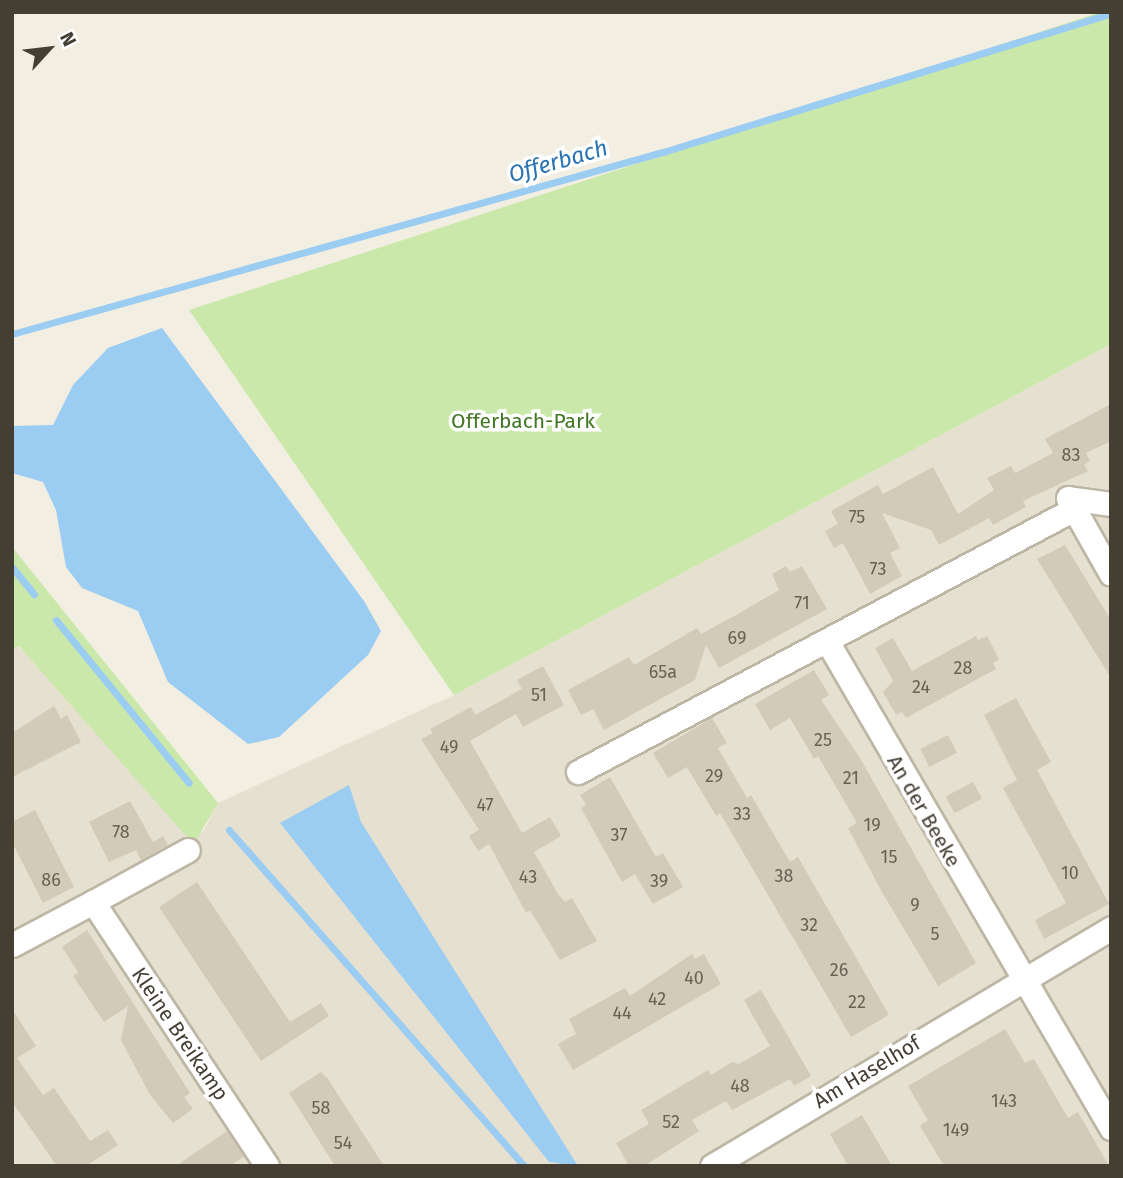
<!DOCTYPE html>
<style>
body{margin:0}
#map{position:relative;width:1123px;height:1178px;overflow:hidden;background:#f2eee2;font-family:"Fira Sans",sans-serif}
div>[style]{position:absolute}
.residential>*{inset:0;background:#e6e0d0}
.green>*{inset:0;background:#cae8a9}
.water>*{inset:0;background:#9bccf2}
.stream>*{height:7px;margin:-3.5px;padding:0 3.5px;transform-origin:3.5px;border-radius:3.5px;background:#9bccf2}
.building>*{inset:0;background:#d4cab8;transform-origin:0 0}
.roads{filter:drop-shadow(2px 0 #beb6a5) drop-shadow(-2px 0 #beb6a5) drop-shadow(0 2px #beb6a5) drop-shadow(0 -2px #beb6a5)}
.minor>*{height:23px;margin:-11.5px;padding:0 11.5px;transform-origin:11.5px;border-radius:11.5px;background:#fff}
span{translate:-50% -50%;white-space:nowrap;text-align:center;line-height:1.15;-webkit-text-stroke:7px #fff;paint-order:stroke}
.number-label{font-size:18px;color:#686154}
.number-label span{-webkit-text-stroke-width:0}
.park-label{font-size:21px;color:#417725}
.street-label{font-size:21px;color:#443e33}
.water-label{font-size:23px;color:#2973b2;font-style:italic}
.frame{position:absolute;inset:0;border:14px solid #443e33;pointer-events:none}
.north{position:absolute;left:14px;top:14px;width:70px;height:70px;-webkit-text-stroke:5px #fff;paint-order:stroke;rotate:63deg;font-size:19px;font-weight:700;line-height:28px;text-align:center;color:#443e33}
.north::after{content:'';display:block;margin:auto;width:24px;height:32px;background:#443e33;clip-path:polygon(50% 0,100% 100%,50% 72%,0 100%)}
</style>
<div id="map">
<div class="residential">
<div style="clip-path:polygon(1111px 344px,1111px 1166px,12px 1166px,12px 649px,18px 646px,202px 834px,218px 803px,454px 695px)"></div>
</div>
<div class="green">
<div style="clip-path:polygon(1101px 12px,1111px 12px,1111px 344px,454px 695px,189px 310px)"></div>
<div style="clip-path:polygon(12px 547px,218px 803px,197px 839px,192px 843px,19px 646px,12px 649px)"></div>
</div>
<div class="water">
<div style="clip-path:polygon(162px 328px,364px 601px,381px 631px,368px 655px,279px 737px,248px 744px,168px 682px,138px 611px,82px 588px,66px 567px,56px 510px,43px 482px,12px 473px,12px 426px,53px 425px,73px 385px,108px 348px)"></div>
<div style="clip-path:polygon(349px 785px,361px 822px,578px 1166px,549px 1162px,280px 823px)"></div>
</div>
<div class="stream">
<div style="left:12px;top:334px;width:676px;rotate:-15.62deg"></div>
<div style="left:663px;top:152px;width:469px;rotate:-17.2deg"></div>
<div style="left:12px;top:567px;width:35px;rotate:51deg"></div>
<div style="left:56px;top:620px;width:210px;rotate:50.8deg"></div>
<div style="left:229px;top:830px;width:447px;rotate:48.7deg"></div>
</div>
<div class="building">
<div style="clip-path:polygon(1111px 404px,1111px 441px,1086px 453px,1090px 461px,1084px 465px,1088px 471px,1023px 501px,1026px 507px,993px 525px,989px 518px,939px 545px,931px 530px,882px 513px,900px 548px,890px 553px,902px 576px,870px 594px,843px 543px,834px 548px,825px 531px,838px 524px,831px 511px,878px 485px,883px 494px,933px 467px,958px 514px,994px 490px,987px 478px,1011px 466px,1015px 473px,1053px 453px,1045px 439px)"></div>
<div style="clip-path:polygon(1065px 545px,1111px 620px,1111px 678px,1037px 559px)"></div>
<div style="clip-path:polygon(786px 566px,790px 572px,802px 566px,827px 609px,719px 668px,706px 645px,695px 680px,604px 730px,593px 709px,581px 715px,568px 690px,629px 657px,634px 665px,697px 628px,701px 634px,736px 615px,779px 590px,772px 574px)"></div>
<div style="clip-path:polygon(976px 636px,978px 640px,987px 636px,999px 659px,993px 663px,996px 669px,906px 718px,902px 712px,896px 715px,883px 692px,893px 681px,875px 648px,893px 638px,912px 671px)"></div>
<div style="clip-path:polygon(543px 666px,564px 705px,523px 727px,516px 714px,470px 741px,522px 833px,550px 817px,561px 836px,534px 852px,558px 894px,565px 902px,572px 898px,597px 941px,560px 960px,530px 910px,526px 913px,489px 844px,478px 851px,469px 836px,479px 830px,421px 739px,433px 733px,430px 729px,471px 707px,475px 715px,522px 689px,517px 680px)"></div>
<div style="clip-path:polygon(814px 670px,829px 695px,821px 700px,860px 758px,976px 963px,938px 986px,882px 892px,848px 828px,857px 823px,818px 756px,814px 759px,790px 718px,770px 730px,755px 704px)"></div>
<div style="clip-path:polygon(1016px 698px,1051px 762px,1037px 770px,1109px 904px,1044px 939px,1035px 920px,1066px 903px,1003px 788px,1017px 780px,984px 715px)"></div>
<div style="clip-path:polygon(54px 706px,61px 719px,67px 715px,81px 742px,12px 777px,12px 733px)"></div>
<div style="clip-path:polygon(712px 718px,727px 743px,718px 748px,747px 798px,751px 795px,790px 862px,798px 857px,889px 1015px,851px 1037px,720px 813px,716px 816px,687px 767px,668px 778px,653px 753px)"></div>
<div style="left:948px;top:735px;width:20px;height:31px;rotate:63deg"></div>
<div style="clip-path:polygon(610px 777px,656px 857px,663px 853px,683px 887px,653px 904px,635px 874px,622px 882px,581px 808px,586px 805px,580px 795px)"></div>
<div style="left:973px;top:782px;width:19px;height:31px;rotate:62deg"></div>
<div style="clip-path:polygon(130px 801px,153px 842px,163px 836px,168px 845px,141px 860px,136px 850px,109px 862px,89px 822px)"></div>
<div style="clip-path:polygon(35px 810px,74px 887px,43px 903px,12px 842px,12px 822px)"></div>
<div style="clip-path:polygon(197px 882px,290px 1022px,321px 1003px,329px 1016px,261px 1061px,159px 907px)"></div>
<div style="clip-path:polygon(87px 930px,190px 1093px,184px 1097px,193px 1109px,173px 1123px,150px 1095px,121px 1040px,128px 1006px,104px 1022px,73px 976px,78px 972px,62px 947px)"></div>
<div style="clip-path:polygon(692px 954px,695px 959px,704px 954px,721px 984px,573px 1070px,558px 1044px,576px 1034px,569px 1019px,625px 988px,630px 996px)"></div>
<div style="clip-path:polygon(761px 990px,811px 1076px,794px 1086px,790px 1079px,732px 1110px,726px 1101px,692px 1120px,699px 1131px,644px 1166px,629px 1166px,616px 1143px,649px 1124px,641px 1110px,708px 1070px,711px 1075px,732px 1062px,739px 1064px,770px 1046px,744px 1000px)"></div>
<div style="clip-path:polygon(12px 1009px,36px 1046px,17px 1058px,43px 1095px,54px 1088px,90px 1141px,108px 1130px,118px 1145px,86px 1166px,57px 1166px,12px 1102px)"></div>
<div style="clip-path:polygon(1005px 1029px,1025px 1063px,1034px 1059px,1068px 1118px,1078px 1112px,1109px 1166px,944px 1166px,920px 1126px,928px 1120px,908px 1086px)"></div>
<div style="clip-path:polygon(321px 1072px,328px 1079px,384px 1166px,335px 1166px,289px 1093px)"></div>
<div style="clip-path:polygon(862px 1115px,879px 1144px,892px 1166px,848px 1166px,830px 1134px)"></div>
<div style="clip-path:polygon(227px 1131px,244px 1156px,230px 1166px,176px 1166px)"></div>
</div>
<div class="roads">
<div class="minor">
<div style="left:1111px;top:504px;width:43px;rotate:-172.1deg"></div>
<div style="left:1068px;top:498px;width:87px;rotate:60.5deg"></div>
<div style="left:827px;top:641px;width:564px;rotate:59.75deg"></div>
<div style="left:578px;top:772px;width:561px;rotate:-27.93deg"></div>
<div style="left:93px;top:902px;width:108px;rotate:-28.7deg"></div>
<div style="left:12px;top:945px;width:92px;rotate:-28deg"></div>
<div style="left:93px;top:902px;width:316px;rotate:56.6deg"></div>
<div style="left:712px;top:1166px;width:465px;rotate:-30.8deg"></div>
</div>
</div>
<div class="number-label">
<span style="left:1071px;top:455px">83</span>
<span style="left:857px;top:517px">75</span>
<span style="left:878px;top:569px">73</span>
<span style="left:802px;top:603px">71</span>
<span style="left:737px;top:638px">69</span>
<span style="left:963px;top:668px">28</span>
<span style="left:663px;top:672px">65a</span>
<span style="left:921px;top:687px">24</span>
<span style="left:539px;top:695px">51</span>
<span style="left:823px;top:740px">25</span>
<span style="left:449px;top:747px">49</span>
<span style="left:714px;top:776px">29</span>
<span style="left:851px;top:778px">21</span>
<span style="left:485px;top:805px">47</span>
<span style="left:742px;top:814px">33</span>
<span style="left:872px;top:825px">19</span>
<span style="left:121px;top:832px">78</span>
<span style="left:619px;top:835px">37</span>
<span style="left:889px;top:857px">15</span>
<span style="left:1070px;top:873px">10</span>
<span style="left:784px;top:876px">38</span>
<span style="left:528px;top:877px">43</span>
<span style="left:51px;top:880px">86</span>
<span style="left:659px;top:881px">39</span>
<span style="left:915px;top:905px">9</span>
<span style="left:809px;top:925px">32</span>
<span style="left:935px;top:934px">5</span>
<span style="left:839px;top:970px">26</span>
<span style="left:694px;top:978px">40</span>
<span style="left:657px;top:999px">42</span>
<span style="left:857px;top:1002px">22</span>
<span style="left:622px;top:1013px">44</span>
<span style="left:740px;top:1086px">48</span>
<span style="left:1004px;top:1101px">143</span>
<span style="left:321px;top:1108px">58</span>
<span style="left:671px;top:1122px">52</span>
<span style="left:956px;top:1130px">149</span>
<span style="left:343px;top:1143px">54</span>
</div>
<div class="park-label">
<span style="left:523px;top:421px">Offerbach-Park</span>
</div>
<div class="street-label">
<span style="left:924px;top:811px;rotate:60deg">An der Beeke</span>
<span style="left:180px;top:1034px;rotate:56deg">Kleine Breikamp</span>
<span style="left:867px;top:1072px;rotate:-31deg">Am Haselhof</span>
</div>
<div class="water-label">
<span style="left:558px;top:161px;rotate:-16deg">Offerbach</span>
</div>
<div class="frame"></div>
<div class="north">N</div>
</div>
